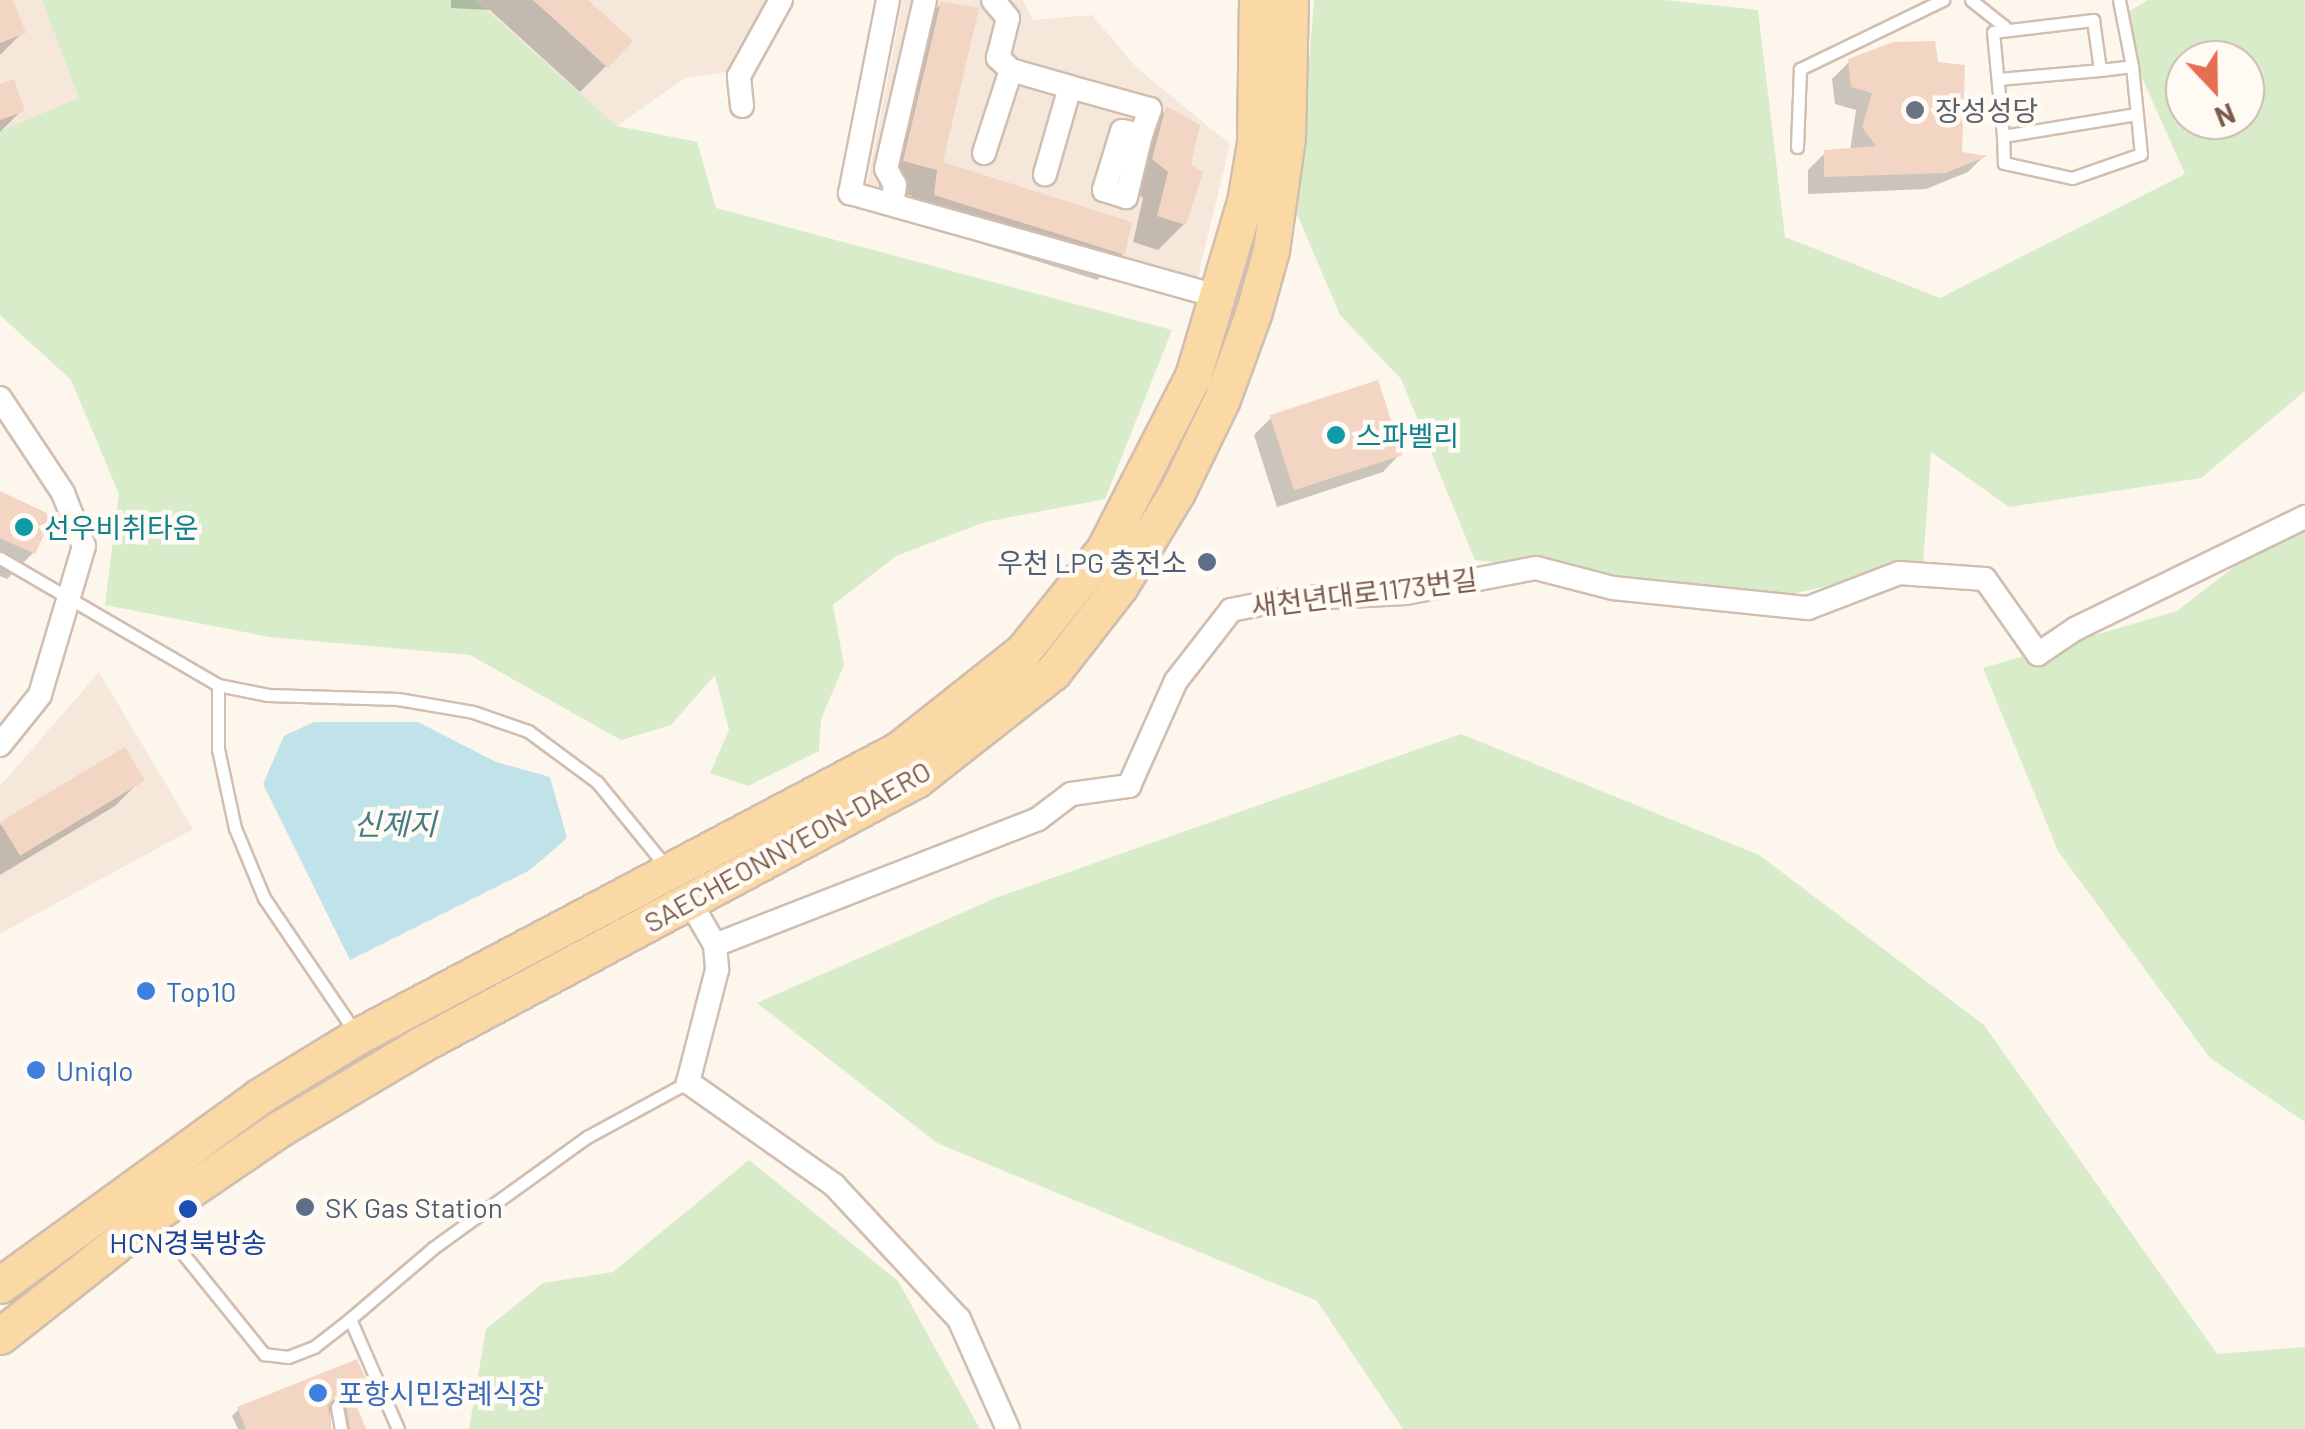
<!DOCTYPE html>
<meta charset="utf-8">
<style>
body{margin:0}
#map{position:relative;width:2305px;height:1429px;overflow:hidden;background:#fdf6ec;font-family:Barlow,"Noto Sans KR",sans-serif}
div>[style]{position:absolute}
.residential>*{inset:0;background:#f5e8da}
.green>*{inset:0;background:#d8ecc9}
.water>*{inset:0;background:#bfe3e8}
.shadow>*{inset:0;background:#0003}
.building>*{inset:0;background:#f3d5c3;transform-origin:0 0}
.roads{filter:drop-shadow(2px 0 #d1beb0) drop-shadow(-2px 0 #d1beb0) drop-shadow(0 2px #d1beb0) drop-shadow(0 -2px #d1beb0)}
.lane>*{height:11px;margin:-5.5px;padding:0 5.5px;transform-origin:5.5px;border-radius:5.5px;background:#fff}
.street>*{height:22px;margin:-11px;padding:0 11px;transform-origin:11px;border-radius:11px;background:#fff}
.primary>*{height:35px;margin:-17.5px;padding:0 17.5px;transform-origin:17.5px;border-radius:17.5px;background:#fbd9a5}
.dots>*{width:28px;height:28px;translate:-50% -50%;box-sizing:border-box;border:5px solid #fffaf3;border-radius:50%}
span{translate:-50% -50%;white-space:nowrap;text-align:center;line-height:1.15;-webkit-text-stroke:9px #fffaf3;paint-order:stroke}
.worship-label{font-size:28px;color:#5b616d}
.left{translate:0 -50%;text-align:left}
.culture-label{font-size:28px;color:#0d838f}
.service-label{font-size:28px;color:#4e5e75}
.right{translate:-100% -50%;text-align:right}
.street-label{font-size:28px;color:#7a5c4d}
.shop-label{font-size:28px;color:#366cbe}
.transit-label{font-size:28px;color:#164399}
.water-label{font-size:30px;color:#437c86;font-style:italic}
.north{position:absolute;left:2165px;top:40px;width:100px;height:100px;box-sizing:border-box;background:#fffaf3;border:2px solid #cabbb1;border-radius:50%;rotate:158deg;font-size:28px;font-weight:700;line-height:40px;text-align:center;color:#7a5c4d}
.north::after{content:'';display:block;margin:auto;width:35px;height:45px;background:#e76f51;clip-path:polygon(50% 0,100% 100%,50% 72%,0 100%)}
</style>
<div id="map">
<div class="residential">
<div style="clip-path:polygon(0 0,42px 0,80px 98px,0 131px)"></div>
<div style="clip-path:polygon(475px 0,778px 0,728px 72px,685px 78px,617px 126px)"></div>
<div style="clip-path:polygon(903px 0,1023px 0,1033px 20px,1092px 15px,1137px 68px,1230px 144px,1194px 293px,867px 185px)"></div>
<div style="clip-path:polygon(99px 672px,193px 829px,0 934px,0 786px)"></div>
</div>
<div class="green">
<div style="clip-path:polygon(42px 0,475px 0,617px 126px,697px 142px,716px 208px,1172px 330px,1105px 499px,985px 522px,896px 556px,833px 605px,844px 665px,821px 719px,819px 751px,748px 786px,710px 773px,729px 730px,715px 675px,671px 725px,621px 740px,470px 655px,270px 637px,105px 605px,119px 494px,71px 380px,0 315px,0 131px,79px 98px)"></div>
<div style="clip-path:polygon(evenodd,1314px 0,1665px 0,1758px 10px,1785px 237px,1940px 298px,2185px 174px,2116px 19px,2148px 0,2305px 0,2305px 391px,2201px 478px,2009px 507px,1931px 452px,1923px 564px,1792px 594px,1475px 560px,1401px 379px,1340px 315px,1297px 214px,1314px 0,2185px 60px,2245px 60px,2245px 120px,2185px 120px,2185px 60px)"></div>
<div style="clip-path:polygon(2305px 512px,2305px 1122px,2210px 1058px,2058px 851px,1983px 668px,2177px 611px)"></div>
<div style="clip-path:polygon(1461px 734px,1759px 855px,1984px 1025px,2217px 1354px,2305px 1347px,2305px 1429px,1403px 1429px,1317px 1301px,937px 1143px,757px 1003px,998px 897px)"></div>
<div style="clip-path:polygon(749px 1160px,898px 1281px,980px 1429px,469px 1429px,486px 1329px,543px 1283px,613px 1272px)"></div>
</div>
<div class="water">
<div style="clip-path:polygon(314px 722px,418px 722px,496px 762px,550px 777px,567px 838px,530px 870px,350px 960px,263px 784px,284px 736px)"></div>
</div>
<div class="shadow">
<div style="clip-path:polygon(0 0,10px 0,23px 32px,0 55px)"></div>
<div style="clip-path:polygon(451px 0,584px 0,606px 66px,580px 92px,490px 10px,451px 8px)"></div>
<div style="clip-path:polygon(942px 3px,940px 164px,1123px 254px,1097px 280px,909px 221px,912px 196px,879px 187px,916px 30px)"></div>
<div style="clip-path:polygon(1850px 61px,1959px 154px,1983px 157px,1968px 172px,1926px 189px,1808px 194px,1808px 170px,1825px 153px,1850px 151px,1856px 110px,1835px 104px,1832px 79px)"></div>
<div style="clip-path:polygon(0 87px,22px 110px,0 132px)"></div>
<div style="clip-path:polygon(1167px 109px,1188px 166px,1184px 224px,1158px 250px,1133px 242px,1143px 198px,1127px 185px,1141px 135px)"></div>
<div style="clip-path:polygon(1271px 418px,1400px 454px,1383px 472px,1277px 507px,1254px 435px)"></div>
<div style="clip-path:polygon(0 494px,33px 553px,7px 579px,0 576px)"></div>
<div style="clip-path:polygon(141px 780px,115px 806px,0 875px,0 825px)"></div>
<div style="clip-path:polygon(368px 1389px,351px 1400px,363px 1429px,343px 1429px,339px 1408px,330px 1406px,331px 1429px,238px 1429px,232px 1416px,239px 1409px)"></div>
</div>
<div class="building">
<div style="clip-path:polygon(0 0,13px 0,26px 33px,0 43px)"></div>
<div style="clip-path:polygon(533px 0,588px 0,633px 41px,608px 68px)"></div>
<div style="clip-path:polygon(941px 1px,979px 8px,943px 162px,1132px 222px,1125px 255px,934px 195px,937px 170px,903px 161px)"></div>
<div style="clip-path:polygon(1935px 41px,1938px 62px,1965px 65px,1962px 152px,1988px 156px,1945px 173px,1824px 177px,1824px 150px,1876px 146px,1862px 127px,1872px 93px,1851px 87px,1848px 59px,1893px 42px)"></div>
<div style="clip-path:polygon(14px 79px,25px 111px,0 120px,0 84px)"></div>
<div style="clip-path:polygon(1166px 106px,1200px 125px,1191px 165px,1203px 172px,1186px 225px,1157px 216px,1168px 172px,1152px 159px)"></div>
<div style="left:1378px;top:380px;width:79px;height:114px;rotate:72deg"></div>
<div style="clip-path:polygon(0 491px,53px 516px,35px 554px,0 538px)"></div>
<div style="left:125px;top:747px;width:39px;height:146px;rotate:59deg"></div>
<div style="clip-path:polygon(357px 1359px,371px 1390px,353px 1397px,366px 1429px,350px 1429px,346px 1404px,336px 1398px,328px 1405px,331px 1429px,246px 1429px,237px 1407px)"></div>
</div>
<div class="roads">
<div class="lane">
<div style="left:1971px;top:0;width:43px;rotate:38.5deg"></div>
<div style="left:2119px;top:0;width:67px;rotate:78.9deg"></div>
<div style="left:2132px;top:66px;width:88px;rotate:84.2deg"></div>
<div style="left:2141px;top:154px;width:73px;rotate:160.8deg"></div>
<div style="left:2072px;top:178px;width:70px;rotate:-167.6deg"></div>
<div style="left:2004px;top:163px;width:27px;rotate:-92deg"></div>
<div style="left:2003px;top:136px;width:135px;rotate:-9.4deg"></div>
<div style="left:1998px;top:79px;width:102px;rotate:-5deg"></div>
<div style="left:2003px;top:136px;width:104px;rotate:-95.5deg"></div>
<div style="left:1993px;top:32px;width:101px;rotate:-6.8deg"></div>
<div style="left:2093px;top:20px;width:50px;rotate:82deg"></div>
<div style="left:2100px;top:70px;width:32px;rotate:-7deg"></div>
<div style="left:1797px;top:147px;width:78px;rotate:-87.8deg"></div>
<div style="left:1800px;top:69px;width:159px;rotate:-25.8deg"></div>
<div style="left:0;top:558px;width:252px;rotate:30.2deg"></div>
<div style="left:218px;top:685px;width:51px;rotate:11.3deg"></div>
<div style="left:268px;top:695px;width:130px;rotate:1.8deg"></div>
<div style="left:398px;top:699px;width:76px;rotate:9.8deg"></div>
<div style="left:473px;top:712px;width:58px;rotate:19.1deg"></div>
<div style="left:528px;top:731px;width:86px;rotate:36.5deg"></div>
<div style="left:597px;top:782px;width:112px;rotate:50.8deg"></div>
<div style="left:218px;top:685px;width:64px;rotate:90deg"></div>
<div style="left:218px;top:749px;width:81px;rotate:77.9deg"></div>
<div style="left:235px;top:828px;width:76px;rotate:67.5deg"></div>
<div style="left:264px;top:898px;width:162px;rotate:55.8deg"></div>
<div style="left:155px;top:1219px;width:174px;rotate:51.1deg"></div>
<div style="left:264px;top:1354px;width:24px;rotate:7deg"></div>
<div style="left:288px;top:1357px;width:28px;rotate:-21deg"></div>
<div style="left:314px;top:1347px;width:46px;rotate:-37.9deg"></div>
<div style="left:350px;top:1319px;width:120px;rotate:66.4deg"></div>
<div style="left:350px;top:1319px;width:109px;rotate:-40.5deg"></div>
<div style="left:433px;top:1248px;width:190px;rotate:-35.8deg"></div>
<div style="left:587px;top:1137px;width:115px;rotate:-28.6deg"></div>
<div style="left:337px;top:1407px;width:22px;rotate:80deg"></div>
</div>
<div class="street">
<div style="left:888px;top:0;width:197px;rotate:101.1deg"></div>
<div style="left:850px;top:193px;width:383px;rotate:15.7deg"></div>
<div style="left:1011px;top:70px;width:61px;rotate:16.1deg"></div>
<div style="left:1070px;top:87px;width:91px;rotate:106deg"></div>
<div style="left:1070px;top:87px;width:83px;rotate:15.4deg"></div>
<div style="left:1150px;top:109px;width:28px;rotate:109deg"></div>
<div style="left:1141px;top:135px;width:19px;rotate:-168deg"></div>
<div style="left:1122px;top:131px;width:62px;rotate:107deg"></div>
<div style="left:1104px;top:190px;width:23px;rotate:18deg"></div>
<div style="left:1126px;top:197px;width:64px;rotate:-76.4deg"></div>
<div style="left:742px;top:106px;width:30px;rotate:-96deg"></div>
<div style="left:739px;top:76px;width:87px;rotate:-61.1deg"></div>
<div style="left:984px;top:153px;width:87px;rotate:-72deg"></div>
<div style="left:1011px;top:70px;width:18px;rotate:-137deg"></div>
<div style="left:998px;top:58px;width:41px;rotate:-76deg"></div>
<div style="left:1008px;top:18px;width:23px;rotate:-130deg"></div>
<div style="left:892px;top:204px;width:19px;rotate:-81deg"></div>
<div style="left:895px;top:185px;width:18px;rotate:-119deg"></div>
<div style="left:886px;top:169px;width:173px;rotate:-77deg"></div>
<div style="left:0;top:398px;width:114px;rotate:56.4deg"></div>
<div style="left:63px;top:493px;width:57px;rotate:68.4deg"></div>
<div style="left:84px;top:546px;width:155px;rotate:106.5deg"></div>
<div style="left:40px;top:695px;width:64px;rotate:128.7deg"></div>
<div style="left:689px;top:900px;width:52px;rotate:60deg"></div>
<div style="left:715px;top:945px;width:347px;rotate:-21.3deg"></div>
<div style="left:1038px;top:819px;width:41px;rotate:-37.1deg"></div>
<div style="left:1071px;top:794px;width:59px;rotate:-7.9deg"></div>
<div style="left:1129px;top:786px;width:115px;rotate:-65.9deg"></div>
<div style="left:1176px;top:681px;width:90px;rotate:-52.2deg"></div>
<div style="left:1231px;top:610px;width:56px;rotate:-11.3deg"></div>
<div style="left:1286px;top:599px;width:120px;rotate:-2.9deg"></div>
<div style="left:1406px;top:593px;width:132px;rotate:-10.9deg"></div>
<div style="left:1536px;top:568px;width:80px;rotate:14.6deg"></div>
<div style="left:1613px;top:588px;width:196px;rotate:5.9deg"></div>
<div style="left:1808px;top:608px;width:97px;rotate:-21deg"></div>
<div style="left:1899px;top:573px;width:86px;rotate:4deg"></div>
<div style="left:1985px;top:579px;width:92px;rotate:54.8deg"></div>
<div style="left:2038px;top:654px;width:45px;rotate:-34deg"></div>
<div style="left:2075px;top:629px;width:256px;rotate:-26deg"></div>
<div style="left:715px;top:945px;width:25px;rotate:85deg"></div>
<div style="left:717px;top:970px;width:116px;rotate:104.5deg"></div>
<div style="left:688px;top:1082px;width:179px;rotate:35.2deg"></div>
<div style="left:834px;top:1185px;width:183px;rotate:47deg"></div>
<div style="left:959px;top:1319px;width:120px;rotate:66deg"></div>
</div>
<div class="primary">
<div style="left:0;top:1285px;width:321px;rotate:-36deg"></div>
<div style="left:260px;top:1096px;width:115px;rotate:-31.5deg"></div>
<div style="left:358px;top:1036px;width:611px;rotate:-27.91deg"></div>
<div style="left:898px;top:750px;width:159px;rotate:-38.4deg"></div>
<div style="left:1023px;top:651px;width:129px;rotate:-51.3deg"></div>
<div style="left:1104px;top:550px;width:195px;rotate:-62.9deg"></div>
<div style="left:1193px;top:376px;width:182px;rotate:-73.4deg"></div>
<div style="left:1245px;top:202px;width:60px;rotate:-80.4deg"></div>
<div style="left:1255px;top:143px;width:143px;rotate:-89.2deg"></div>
<div style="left:0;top:1336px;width:195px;rotate:-38.3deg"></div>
<div style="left:153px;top:1215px;width:153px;rotate:-34.3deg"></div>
<div style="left:279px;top:1129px;width:166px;rotate:-30.7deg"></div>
<div style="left:422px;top:1044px;width:561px;rotate:-28.16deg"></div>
<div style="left:917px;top:779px;width:173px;rotate:-38.2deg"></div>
<div style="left:1053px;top:672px;width:109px;rotate:-52.1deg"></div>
<div style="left:1120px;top:586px;width:110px;rotate:-58.8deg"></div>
<div style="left:1177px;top:492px;width:103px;rotate:-64.2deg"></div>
<div style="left:1222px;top:399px;width:94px;rotate:-70deg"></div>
<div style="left:1254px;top:311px;width:63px;rotate:-74.4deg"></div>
<div style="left:1271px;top:250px;width:113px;rotate:-81.9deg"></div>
<div style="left:1287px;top:138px;width:138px;rotate:-88.8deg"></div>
</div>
</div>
<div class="dots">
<div style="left:1915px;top:110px;background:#6b7280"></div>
<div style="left:1336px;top:435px;background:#0f9aa8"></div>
<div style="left:24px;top:527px;background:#0f9aa8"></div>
<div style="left:1207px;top:562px;background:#5c6f8a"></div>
<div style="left:146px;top:991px;background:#3f7fe0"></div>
<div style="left:36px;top:1070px;background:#3f7fe0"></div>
<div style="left:305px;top:1207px;background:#5c6f8a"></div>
<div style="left:188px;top:1209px;background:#1a4fb4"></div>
<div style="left:318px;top:1393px;background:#3f7fe0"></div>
</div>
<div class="worship-label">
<span class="left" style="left:1935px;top:110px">장성성당</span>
</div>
<div class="culture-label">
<span class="left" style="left:1356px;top:435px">스파벨리</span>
<span class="left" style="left:44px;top:527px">선우비취타운</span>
</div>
<div class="service-label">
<span class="right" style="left:1187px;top:562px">우천 LPG 충전소</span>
<span class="left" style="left:325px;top:1207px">SK Gas Station</span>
</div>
<div class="street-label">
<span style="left:1364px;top:592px;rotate:-7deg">새천년대로1173번길</span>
<span style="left:787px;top:846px;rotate:-29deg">SAECHEONNYEON-DAERO</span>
</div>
<div class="shop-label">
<span class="left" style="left:166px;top:991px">Top10</span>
<span class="left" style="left:56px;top:1070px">Uniqlo</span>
<span class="left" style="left:338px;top:1393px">포항시민장례식장</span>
</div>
<div class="transit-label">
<span style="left:188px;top:1242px">HCN경북방송</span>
</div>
<div class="water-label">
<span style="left:395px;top:823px">신제지</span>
</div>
<div class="north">N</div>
</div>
